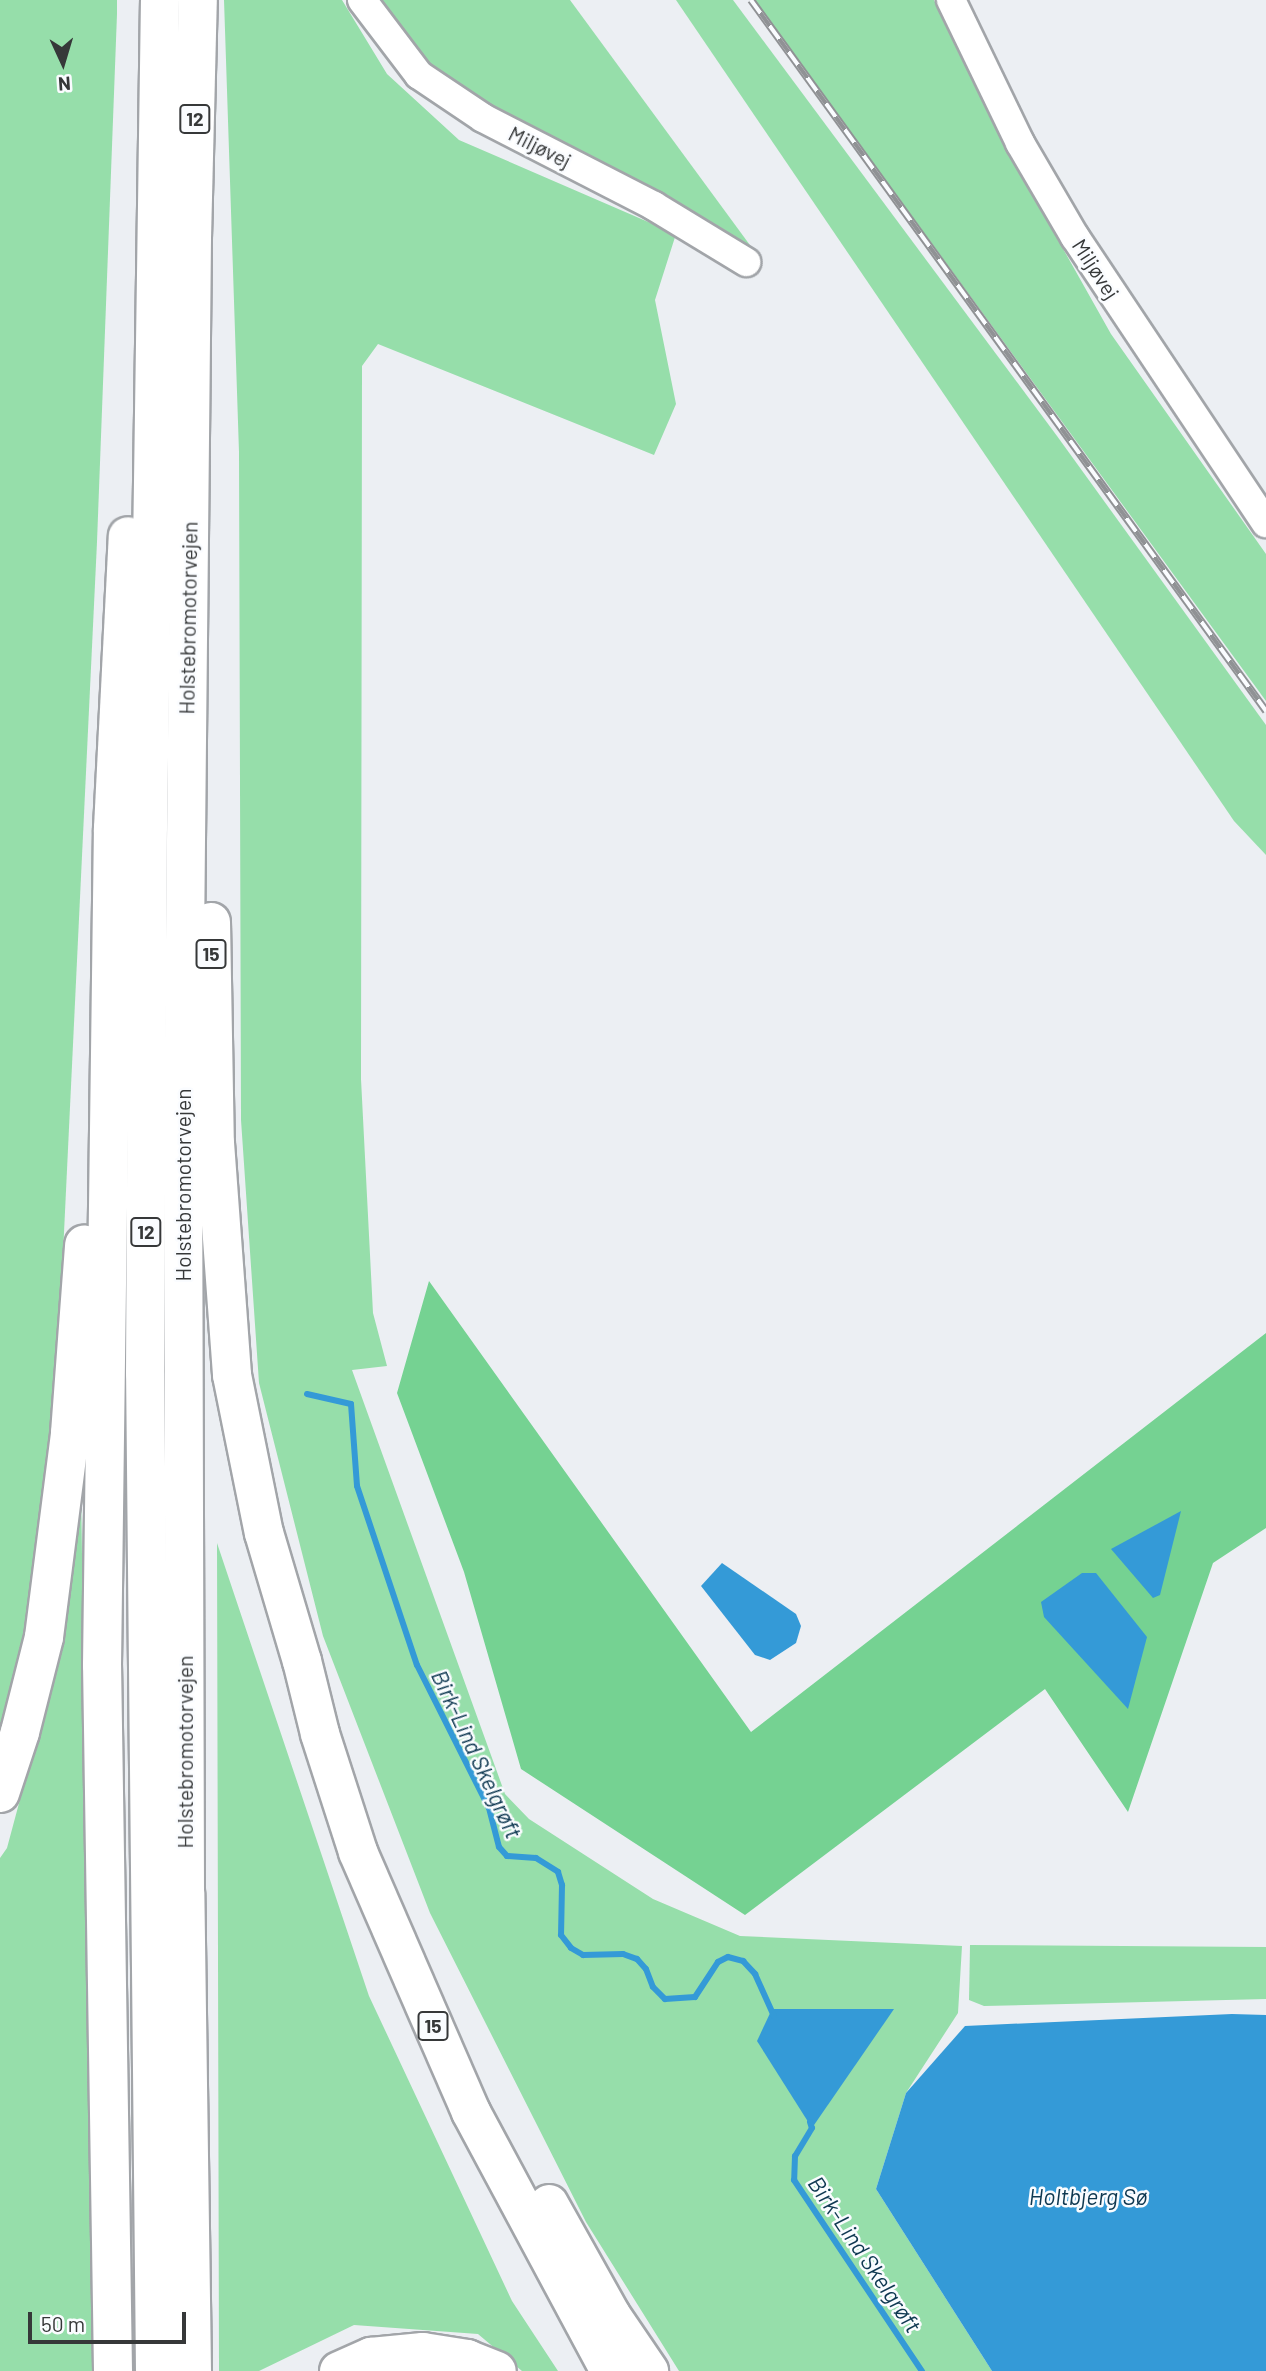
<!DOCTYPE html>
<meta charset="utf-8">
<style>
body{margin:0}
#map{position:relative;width:1266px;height:2371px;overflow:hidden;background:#eceff3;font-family:Barlow,sans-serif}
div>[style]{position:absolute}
.green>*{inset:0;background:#96deaa}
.forest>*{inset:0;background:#75d292}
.water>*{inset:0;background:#349ad7}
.stream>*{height:6px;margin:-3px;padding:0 3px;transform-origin:3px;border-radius:3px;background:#349ad7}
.roads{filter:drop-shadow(2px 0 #a2a5a9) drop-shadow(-2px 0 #a2a5a9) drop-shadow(0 2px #a2a5a9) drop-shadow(0 -2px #a2a5a9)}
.tertiary>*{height:28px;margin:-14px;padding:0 14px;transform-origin:14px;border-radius:14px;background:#fff}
.motorway>*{height:38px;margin:-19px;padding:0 19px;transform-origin:19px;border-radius:19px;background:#fff}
.rail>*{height:8px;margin-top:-4px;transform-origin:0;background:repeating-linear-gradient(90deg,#fafcff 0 16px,#909295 0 32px);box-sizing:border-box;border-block:2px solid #909295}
span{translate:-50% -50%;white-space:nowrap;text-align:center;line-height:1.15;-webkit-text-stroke:5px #fafcff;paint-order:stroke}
.shield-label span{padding:2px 5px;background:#fafcff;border:2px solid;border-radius:5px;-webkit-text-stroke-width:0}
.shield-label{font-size:19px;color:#363839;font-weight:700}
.street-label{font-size:21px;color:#363839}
.water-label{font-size:23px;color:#0e3851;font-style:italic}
.north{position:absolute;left:28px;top:28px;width:70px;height:70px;-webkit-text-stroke:5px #fafcff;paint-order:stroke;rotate:176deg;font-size:19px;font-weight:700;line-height:28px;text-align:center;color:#363839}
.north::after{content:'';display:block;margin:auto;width:24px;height:32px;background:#363839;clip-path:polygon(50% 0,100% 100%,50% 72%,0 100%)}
.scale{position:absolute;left:28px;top:2312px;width:158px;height:32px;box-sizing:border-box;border:4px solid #363839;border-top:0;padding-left:9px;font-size:21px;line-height:24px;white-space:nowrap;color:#363839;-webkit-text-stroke:5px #fafcff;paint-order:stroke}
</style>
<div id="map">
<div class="green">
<div style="clip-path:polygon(0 0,117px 0,117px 14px,97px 542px,56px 1400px,29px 1643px,0 1733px)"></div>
<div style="clip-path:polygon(224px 0,342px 0,387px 74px,459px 140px,676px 234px,655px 300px,676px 404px,654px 455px,378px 344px,362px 366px,361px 1079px,373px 1313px,387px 1366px,352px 1370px,505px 1794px,529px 1819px,653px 1899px,740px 1936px,962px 1946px,958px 2013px,906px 2093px,876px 2189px,992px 2371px,679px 2371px,586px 2222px,430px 1913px,323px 1636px,259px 1383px,241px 1120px,239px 452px)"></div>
<div style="clip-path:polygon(377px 0,570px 0,755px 252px,413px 63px)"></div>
<div style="clip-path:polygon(676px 0,733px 0,1057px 436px,1266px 725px,1266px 855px,1234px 821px)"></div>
<div style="clip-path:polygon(754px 0,934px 0,1008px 151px,1111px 334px,1266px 554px,1266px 701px)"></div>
<div style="clip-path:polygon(81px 1487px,94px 2371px,0 2371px,0 1858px,7px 1848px,55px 1669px)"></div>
<div style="clip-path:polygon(217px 1543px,369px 1996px,512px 2301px,558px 2371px,522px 2371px,478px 2334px,354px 2325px,259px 2371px,219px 2371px)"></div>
<div style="clip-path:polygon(970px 1945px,1266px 1947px,1266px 1999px,984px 2006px,969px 2000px)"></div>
</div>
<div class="forest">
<div style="clip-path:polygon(429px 1281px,751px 1732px,1266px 1333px,1266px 1528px,1213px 1563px,1128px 1812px,1045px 1689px,745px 1915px,521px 1769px,464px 1572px,397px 1393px)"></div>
</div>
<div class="water">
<div style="clip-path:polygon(1181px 1511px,1160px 1595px,1153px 1598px,1111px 1549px)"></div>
<div style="clip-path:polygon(722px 1563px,796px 1614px,801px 1626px,796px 1643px,770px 1660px,755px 1655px,701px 1586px)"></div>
<div style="clip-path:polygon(1082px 1573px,1096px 1573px,1147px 1637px,1128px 1709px,1044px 1617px,1041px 1602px)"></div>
<div style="clip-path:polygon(772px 2009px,894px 2009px,812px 2128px,757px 2041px)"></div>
<div style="clip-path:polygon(1232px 2014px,1266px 2015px,1266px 2371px,992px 2371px,876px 2189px,906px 2093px,965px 2026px)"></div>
</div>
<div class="stream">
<div style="left:307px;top:1394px;width:45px;rotate:12.8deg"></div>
<div style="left:351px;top:1404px;width:82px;rotate:85.8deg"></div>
<div style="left:357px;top:1486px;width:189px;rotate:71.5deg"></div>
<div style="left:417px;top:1665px;width:160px;rotate:63.3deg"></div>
<div style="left:489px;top:1808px;width:40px;rotate:75.6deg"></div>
<div style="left:499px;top:1847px;width:12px;rotate:48deg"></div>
<div style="left:507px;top:1856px;width:29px;rotate:4deg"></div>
<div style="left:536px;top:1858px;width:26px;rotate:32deg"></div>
<div style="left:558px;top:1872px;width:14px;rotate:73deg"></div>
<div style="left:562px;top:1885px;width:50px;rotate:91.1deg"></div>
<div style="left:561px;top:1935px;width:16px;rotate:52deg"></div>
<div style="left:571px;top:1948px;width:14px;rotate:30deg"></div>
<div style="left:583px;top:1955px;width:40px;rotate:-1.4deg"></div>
<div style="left:623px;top:1954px;width:15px;rotate:20deg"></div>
<div style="left:637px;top:1959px;width:13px;rotate:48deg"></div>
<div style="left:646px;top:1969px;width:19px;rotate:69deg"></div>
<div style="left:653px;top:1987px;width:17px;rotate:45deg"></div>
<div style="left:665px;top:1999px;width:30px;rotate:-4deg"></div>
<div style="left:695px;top:1997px;width:42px;rotate:-56.7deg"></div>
<div style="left:718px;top:1962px;width:11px;rotate:-27deg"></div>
<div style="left:728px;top:1957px;width:16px;rotate:15deg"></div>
<div style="left:743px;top:1961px;width:18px;rotate:47deg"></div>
<div style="left:755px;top:1974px;width:46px;rotate:65.7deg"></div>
<div style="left:810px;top:2122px;width:6px;rotate:72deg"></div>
<div style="left:812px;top:2128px;width:33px;rotate:121deg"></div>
<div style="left:795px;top:2156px;width:24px;rotate:92deg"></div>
<div style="left:794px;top:2180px;width:230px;rotate:56.2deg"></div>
</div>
<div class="roads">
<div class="tertiary">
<div style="left:362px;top:0;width:94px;rotate:52.8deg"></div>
<div style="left:419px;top:75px;width:77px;rotate:33.9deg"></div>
<div style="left:483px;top:118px;width:192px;rotate:27.2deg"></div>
<div style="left:654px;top:206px;width:108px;rotate:31.3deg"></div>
<div style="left:951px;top:0;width:159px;rotate:64.2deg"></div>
<div style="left:1020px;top:143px;width:109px;rotate:59.7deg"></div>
<div style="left:1075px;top:237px;width:344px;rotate:56.3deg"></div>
</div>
<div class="motorway">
<div style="left:211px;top:922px;width:221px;rotate:89deg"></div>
<div style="left:215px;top:1143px;width:233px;rotate:85.8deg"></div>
<div style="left:232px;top:1375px;width:161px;rotate:78.6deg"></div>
<div style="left:264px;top:1533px;width:134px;rotate:73.5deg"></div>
<div style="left:302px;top:1661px;width:75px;rotate:76.1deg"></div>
<div style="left:320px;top:1734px;width:124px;rotate:72.1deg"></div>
<div style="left:358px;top:1852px;width:283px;rotate:66.5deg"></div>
<div style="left:471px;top:2112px;width:294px;rotate:61.8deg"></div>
<div style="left:0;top:1793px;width:64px;rotate:-71.8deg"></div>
<div style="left:20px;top:1732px;width:98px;rotate:-75.8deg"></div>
<div style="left:44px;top:1637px;width:206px;rotate:-82.7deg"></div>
<div style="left:70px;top:1433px;width:189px;rotate:-85.7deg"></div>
<div style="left:549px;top:2204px;width:127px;rotate:60.8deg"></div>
<div style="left:611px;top:2315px;width:68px;rotate:55.8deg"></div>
<div style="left:113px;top:2371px;width:706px;rotate:-90.89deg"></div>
<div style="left:102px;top:1665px;width:837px;rotate:-89.25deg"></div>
<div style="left:113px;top:828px;width:292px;rotate:-87.1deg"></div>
<div style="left:155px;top:2371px;width:998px;rotate:-90.57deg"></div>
<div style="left:145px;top:1373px;width:546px;rotate:-89.69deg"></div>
<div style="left:148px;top:827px;width:827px;rotate:-89.17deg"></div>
<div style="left:192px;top:2371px;width:478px;rotate:-90.8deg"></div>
<div style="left:185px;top:1893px;width:751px;rotate:-90.15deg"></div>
<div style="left:183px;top:1142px;width:904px;rotate:-89.43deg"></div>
<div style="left:192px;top:238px;width:238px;rotate:-88.6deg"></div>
<div style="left:339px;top:2371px;width:35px;rotate:-24deg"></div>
<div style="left:371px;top:2357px;width:52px;rotate:-5.5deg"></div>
<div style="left:423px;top:2352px;width:45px;rotate:9deg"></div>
<div style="left:467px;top:2359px;width:32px;rotate:22deg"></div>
</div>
</div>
<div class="rail">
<div style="left:751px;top:0;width:878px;rotate:54.08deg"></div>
</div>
<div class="shield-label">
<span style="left:195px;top:119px">12</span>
<span style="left:211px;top:954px">15</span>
<span style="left:146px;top:1232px">12</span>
<span style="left:433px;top:2026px">15</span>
</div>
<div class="street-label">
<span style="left:540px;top:147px;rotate:27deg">Miljøvej</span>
<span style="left:1096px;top:269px;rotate:57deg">Miljøvej</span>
<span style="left:188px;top:618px;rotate:-89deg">Holstebromotorvejen</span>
<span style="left:183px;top:1185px;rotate:-90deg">Holstebromotorvejen</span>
<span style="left:185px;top:1752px;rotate:-90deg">Holstebromotorvejen</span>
</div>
<div class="water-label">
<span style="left:477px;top:1754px;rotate:65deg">Birk-Lind Skelgrøft</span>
<span style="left:1088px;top:2196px">Holtbjerg Sø</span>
<span style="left:865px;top:2254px;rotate:56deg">Birk-Lind Skelgrøft</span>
</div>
<div class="north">N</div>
<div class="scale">50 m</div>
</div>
